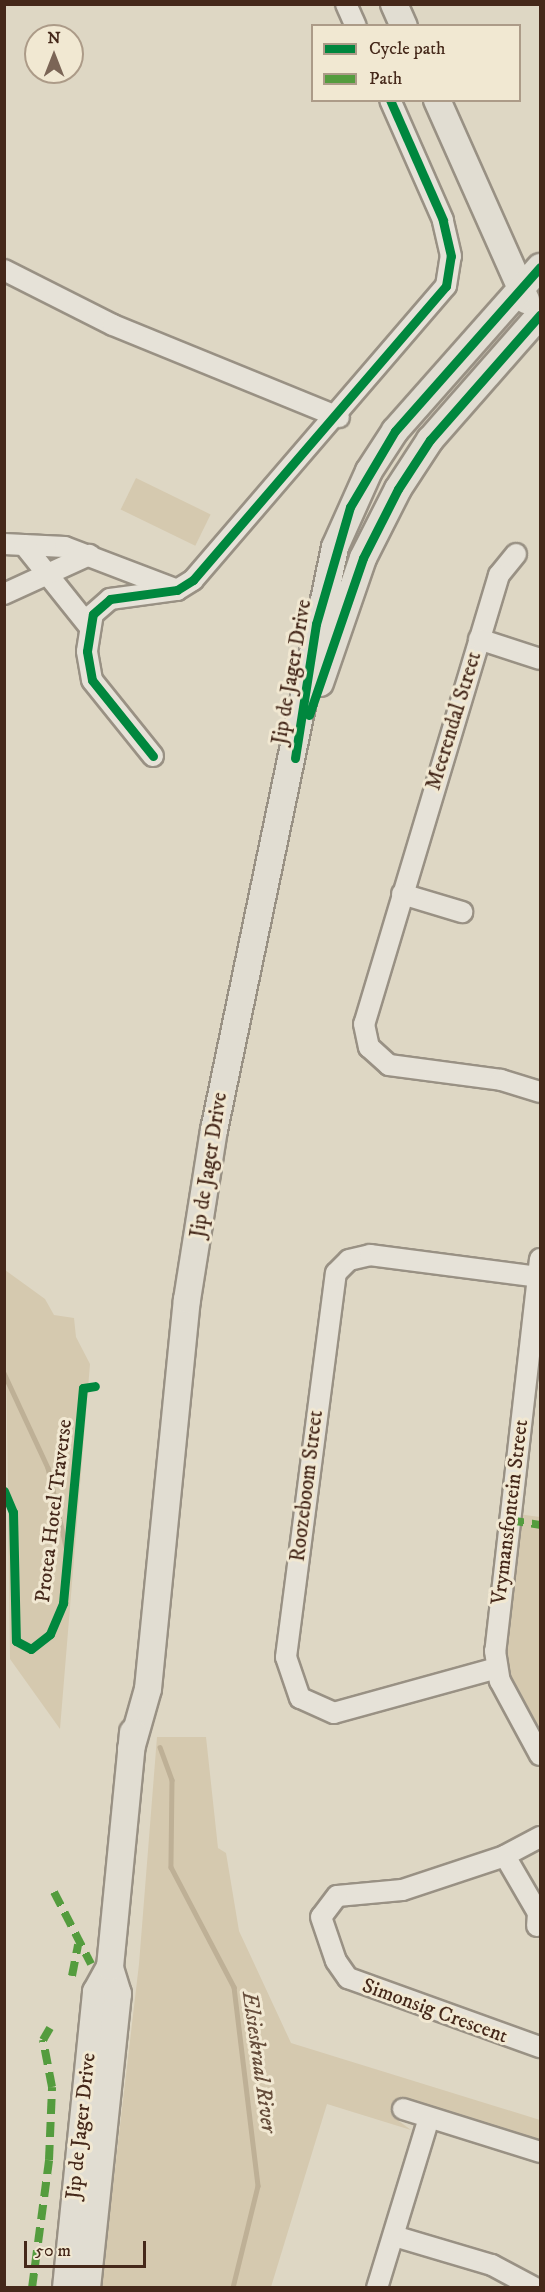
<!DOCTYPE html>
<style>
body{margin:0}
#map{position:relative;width:545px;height:2292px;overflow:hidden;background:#ded7c4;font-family:"IM FELL DW Pica",serif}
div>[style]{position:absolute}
.green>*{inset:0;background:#d5c9af;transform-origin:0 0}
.stream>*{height:4.5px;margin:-2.25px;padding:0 2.25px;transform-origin:2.25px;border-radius:2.25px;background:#beb096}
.roads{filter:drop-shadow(2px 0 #999184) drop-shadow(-2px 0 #999184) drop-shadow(0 2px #999184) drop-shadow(0 -2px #999184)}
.minor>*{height:20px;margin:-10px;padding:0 10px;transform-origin:10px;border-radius:10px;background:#e6e2d8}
.major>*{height:26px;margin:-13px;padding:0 13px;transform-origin:13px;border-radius:13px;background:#e1ddd2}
.quiet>*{height:8px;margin-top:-4px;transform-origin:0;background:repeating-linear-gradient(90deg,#549c3e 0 15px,transparent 0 23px)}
.cycleway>*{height:9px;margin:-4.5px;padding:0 4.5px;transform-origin:4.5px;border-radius:4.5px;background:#00873e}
span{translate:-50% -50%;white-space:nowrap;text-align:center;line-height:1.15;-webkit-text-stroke:6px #f1e8d2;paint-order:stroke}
.street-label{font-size:21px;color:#45281a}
.water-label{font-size:22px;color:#654c3a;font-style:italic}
.frame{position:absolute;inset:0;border:6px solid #45281a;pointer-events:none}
.legend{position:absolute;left:311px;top:24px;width:210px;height:78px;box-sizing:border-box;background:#f1e8d2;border:2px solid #ac9b88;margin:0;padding:8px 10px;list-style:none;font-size:18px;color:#45281a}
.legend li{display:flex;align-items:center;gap:12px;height:30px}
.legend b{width:30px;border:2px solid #ac9b88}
.north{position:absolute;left:24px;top:24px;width:60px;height:60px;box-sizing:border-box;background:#f1e8d2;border:2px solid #ac9b88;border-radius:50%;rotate:0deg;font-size:16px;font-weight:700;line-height:24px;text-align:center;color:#45281a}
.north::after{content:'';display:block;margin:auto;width:21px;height:27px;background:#7b6556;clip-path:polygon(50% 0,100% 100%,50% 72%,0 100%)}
.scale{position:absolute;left:24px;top:2241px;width:122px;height:27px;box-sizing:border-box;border:3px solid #45281a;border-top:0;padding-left:8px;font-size:18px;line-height:21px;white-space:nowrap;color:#45281a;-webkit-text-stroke:4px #f1e8d2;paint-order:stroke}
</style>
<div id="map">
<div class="green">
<div style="left:136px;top:478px;width:83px;height:35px;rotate:26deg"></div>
<div style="clip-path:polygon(5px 1270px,45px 1299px,54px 1315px,74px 1318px,76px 1337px,90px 1364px,60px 1729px,10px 1659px)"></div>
<div style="clip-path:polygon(518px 1514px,540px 1517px,540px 1739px,504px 1662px)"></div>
<div style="clip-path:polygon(157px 1737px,206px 1737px,218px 1848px,226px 1853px,239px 1931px,291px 2043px,540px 2120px,540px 2144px,398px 2100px,392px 2116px,411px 2130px,327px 2104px,271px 2287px,101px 2288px,139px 1964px)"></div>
</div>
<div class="stream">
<div style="left:4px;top:1373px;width:105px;rotate:65.1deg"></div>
<div style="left:48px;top:1468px;width:85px;rotate:77.1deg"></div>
<div style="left:160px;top:1747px;width:35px;rotate:70deg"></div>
<div style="left:172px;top:1780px;width:87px;rotate:90.7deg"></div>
<div style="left:171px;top:1867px;width:136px;rotate:62.3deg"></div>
<div style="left:234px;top:1987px;width:200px;rotate:83.1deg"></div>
<div style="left:258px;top:2186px;width:105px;rotate:103.8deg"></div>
</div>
<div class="roads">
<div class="minor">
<div style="left:346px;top:4px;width:24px;rotate:66deg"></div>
<div style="left:4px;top:270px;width:122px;rotate:26.8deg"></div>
<div style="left:113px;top:325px;width:244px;rotate:22.2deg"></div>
<div style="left:4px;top:544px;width:61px;rotate:2.8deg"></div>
<div style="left:65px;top:547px;width:118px;rotate:20.9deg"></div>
<div style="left:24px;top:545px;width:104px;rotate:51.3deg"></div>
<div style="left:516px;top:554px;width:27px;rotate:129deg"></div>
<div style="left:499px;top:575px;width:469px;rotate:106.7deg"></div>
<div style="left:364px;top:1024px;width:24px;rotate:78deg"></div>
<div style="left:369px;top:1047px;width:27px;rotate:42deg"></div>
<div style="left:389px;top:1065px;width:113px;rotate:7.6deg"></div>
<div style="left:501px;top:1080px;width:41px;rotate:17.1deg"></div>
<div style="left:4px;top:594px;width:94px;rotate:-24.6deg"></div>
<div style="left:479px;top:639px;width:64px;rotate:18.2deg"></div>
<div style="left:153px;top:756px;width:97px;rotate:-128.8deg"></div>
<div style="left:92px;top:680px;width:29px;rotate:-100deg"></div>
<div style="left:87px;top:651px;width:37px;rotate:-81deg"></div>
<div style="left:93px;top:614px;width:23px;rotate:-41deg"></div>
<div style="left:110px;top:599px;width:68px;rotate:-7.7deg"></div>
<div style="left:177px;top:590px;width:19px;rotate:-32deg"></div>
<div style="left:193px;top:580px;width:388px;rotate:-49.3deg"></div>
<div style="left:446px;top:286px;width:30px;rotate:-81deg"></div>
<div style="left:451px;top:256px;width:37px;rotate:-103deg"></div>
<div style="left:443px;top:220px;width:131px;rotate:-113.8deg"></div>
<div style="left:402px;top:894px;width:63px;rotate:16.7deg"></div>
<div style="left:540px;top:1259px;width:395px;rotate:96.5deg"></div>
<div style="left:495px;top:1651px;width:30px;rotate:81deg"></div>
<div style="left:500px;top:1681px;width:84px;rotate:61.6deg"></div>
<div style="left:497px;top:1668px;width:169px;rotate:164.6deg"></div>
<div style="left:334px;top:1713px;width:37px;rotate:-156deg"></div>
<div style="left:300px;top:1698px;width:43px;rotate:-108.9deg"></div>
<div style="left:286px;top:1657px;width:387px;rotate:-82.6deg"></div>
<div style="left:336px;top:1273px;width:18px;rotate:-45deg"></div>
<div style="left:349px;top:1260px;width:22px;rotate:-13deg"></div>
<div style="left:370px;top:1255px;width:171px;rotate:7.4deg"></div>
<div style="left:540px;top:1837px;width:40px;rotate:152deg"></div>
<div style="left:505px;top:1856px;width:108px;rotate:161.7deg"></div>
<div style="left:402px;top:1890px;width:65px;rotate:174.7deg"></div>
<div style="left:337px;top:1896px;width:26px;rotate:127deg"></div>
<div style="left:321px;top:1917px;width:46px;rotate:71.2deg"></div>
<div style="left:336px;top:1961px;width:21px;rotate:55deg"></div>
<div style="left:348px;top:1978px;width:204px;rotate:19.8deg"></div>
<div style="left:505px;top:1856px;width:66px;rotate:59.9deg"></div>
<div style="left:538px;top:1913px;width:13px;rotate:94deg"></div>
<div style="left:403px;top:2109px;width:144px;rotate:17.4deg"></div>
<div style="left:394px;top:2236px;width:102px;rotate:16.5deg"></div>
<div style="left:492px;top:2265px;width:49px;rotate:28.1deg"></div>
<div style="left:377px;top:2288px;width:178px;rotate:-73deg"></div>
</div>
<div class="major">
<div style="left:394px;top:4px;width:24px;rotate:66deg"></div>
<div style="left:437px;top:100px;width:219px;rotate:66deg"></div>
<div style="left:320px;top:683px;width:132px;rotate:-71deg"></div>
<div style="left:363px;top:558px;width:77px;rotate:-63.1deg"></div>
<div style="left:398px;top:489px;width:59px;rotate:-56.9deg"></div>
<div style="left:430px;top:440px;width:167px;rotate:-48.7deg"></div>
<div style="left:131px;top:1749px;width:62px;rotate:-74.2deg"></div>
<div style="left:148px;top:1689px;width:391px;rotate:-84.3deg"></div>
<div style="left:187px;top:1300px;width:172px;rotate:-81deg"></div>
<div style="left:214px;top:1130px;width:595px;rotate:-78.27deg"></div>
<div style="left:335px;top:547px;width:83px;rotate:-65.9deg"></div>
<div style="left:369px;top:471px;width:48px;rotate:-57deg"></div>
<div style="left:395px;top:431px;width:219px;rotate:-48.5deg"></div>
<div style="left:66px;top:2288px;width:298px;rotate:-84.2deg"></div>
<div style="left:96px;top:1992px;width:29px;rotate:-61deg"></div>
<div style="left:87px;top:2288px;width:296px;rotate:-84deg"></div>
<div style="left:118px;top:1994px;width:28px;rotate:-107deg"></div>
<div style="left:110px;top:1967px;width:236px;rotate:-84.4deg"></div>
</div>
</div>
<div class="quiet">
<div style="left:509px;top:1520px;width:31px;rotate:9deg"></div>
<div style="left:54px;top:1892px;width:81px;rotate:62.8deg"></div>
<div style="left:72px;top:1976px;width:32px;rotate:-79deg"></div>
<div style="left:32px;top:2288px;width:129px;rotate:-82.4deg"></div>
<div style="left:49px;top:2160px;width:73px;rotate:-87.6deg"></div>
<div style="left:52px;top:2087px;width:48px;rotate:-100.8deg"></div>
<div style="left:43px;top:2040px;width:14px;rotate:-60deg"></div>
</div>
<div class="cycleway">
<div style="left:309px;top:715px;width:166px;rotate:-71deg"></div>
<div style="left:363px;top:558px;width:77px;rotate:-63.1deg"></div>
<div style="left:398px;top:489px;width:59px;rotate:-56.9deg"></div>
<div style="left:430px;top:440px;width:167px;rotate:-48.7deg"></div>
<div style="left:153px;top:756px;width:97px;rotate:-128.8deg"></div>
<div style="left:92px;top:680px;width:29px;rotate:-100deg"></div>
<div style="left:87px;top:651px;width:37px;rotate:-81deg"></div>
<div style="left:93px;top:614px;width:23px;rotate:-41deg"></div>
<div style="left:110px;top:599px;width:68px;rotate:-7.7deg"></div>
<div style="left:177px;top:590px;width:19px;rotate:-32deg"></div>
<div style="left:193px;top:580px;width:388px;rotate:-49.3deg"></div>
<div style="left:446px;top:286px;width:30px;rotate:-81deg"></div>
<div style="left:451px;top:256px;width:37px;rotate:-103deg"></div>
<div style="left:443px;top:220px;width:131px;rotate:-113.8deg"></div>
<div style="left:295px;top:758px;width:136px;rotate:-81.1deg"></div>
<div style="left:316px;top:624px;width:122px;rotate:-73.8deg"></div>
<div style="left:350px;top:507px;width:88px;rotate:-59.4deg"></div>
<div style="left:395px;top:431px;width:219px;rotate:-48.5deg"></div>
<div style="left:4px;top:1491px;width:23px;rotate:67deg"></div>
<div style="left:13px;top:1512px;width:129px;rotate:88.7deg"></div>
<div style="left:16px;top:1641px;width:17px;rotate:28deg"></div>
<div style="left:31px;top:1649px;width:24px;rotate:-38deg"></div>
<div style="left:50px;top:1634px;width:34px;rotate:-67deg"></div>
<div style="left:63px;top:1603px;width:216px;rotate:-84.7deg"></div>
<div style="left:83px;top:1388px;width:12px;rotate:-9deg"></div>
</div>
<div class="street-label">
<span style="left:292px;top:672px;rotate:-80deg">Jip de Jager Drive</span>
<span style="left:454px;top:721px;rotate:-73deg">Meerendal Street</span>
<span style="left:209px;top:1165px;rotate:-81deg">Jip de Jager Drive</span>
<span style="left:307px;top:1486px;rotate:-83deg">Roozeboom Street</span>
<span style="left:54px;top:1511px;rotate:-83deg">Protea Hotel Traverse</span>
<span style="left:510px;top:1512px;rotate:-83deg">Vrymansfontein Street</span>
<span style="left:435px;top:2011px;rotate:20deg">Simonsig Crescent</span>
<span style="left:81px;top:2126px;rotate:-84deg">Jip de Jager Drive</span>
</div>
<div class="water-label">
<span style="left:259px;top:2062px;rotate:82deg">Elsieskraal River</span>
</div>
<div class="frame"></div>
<ul class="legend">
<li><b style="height:8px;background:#00873e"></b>Cycle path</li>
<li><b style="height:8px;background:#549c3e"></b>Path</li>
</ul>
<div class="north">N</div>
<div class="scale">50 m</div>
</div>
